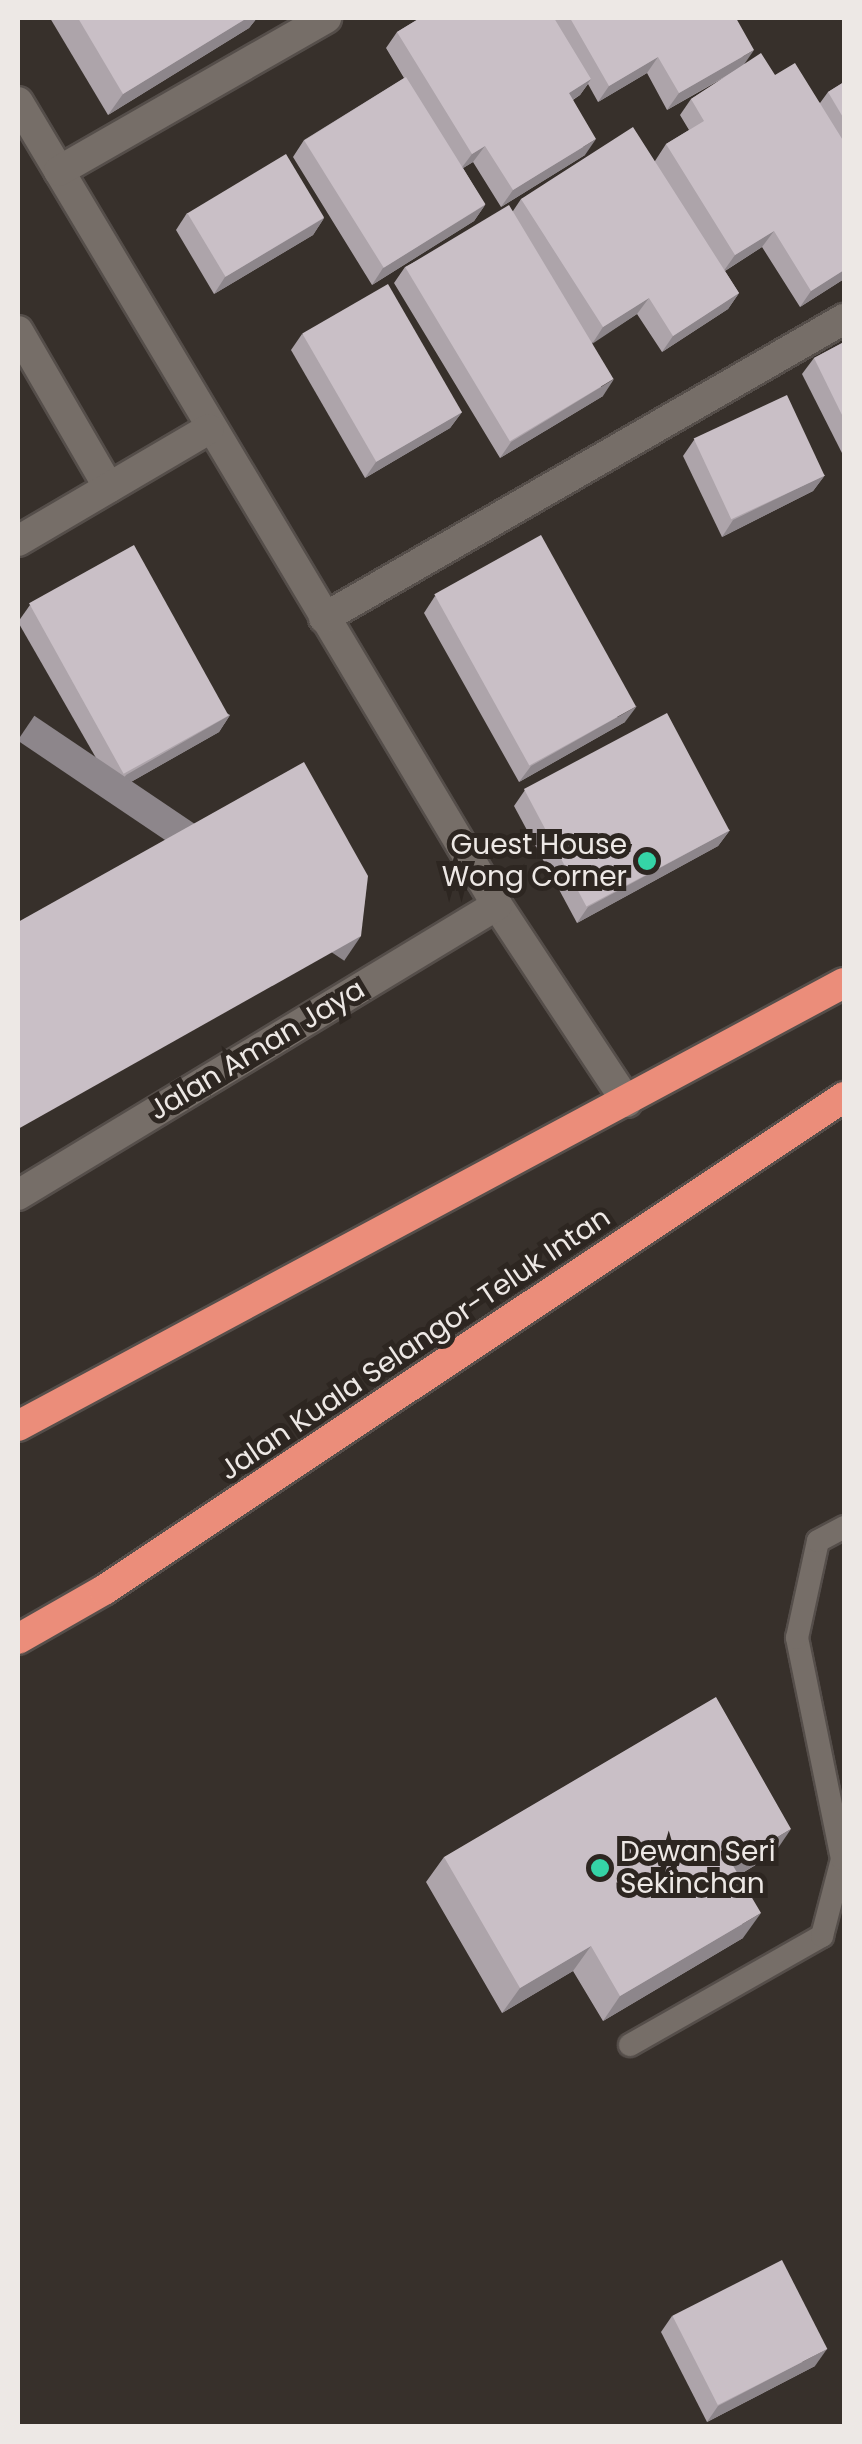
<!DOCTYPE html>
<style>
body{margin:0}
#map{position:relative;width:862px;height:2444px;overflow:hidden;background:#37302b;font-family:Poppins,sans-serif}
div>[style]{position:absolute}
.roads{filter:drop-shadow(2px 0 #554e4a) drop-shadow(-2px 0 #554e4a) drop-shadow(0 2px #554e4a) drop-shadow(0 -2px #554e4a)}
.lane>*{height:22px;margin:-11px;padding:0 11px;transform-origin:11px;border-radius:11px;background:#766e68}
.street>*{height:30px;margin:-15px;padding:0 15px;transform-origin:15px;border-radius:15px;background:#766e68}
.highway>*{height:30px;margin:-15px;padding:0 15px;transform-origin:15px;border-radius:15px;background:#eb8d7a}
.wall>*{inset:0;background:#ada4aa}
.shaded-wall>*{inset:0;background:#8d868b;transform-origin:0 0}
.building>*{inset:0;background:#c9bfc6;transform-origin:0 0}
.dots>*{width:28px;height:28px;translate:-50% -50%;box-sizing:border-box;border:5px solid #2d2621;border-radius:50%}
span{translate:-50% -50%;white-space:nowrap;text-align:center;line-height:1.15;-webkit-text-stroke:10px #2d2621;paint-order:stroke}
.poi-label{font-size:28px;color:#ede8e5}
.right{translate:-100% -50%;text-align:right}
.left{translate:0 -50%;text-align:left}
.street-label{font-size:28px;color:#ede8e5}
.frame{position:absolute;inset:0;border:20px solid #ede8e5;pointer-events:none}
</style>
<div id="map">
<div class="roads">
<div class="lane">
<div style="left:630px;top:2045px;width:221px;rotate:-29.6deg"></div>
<div style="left:822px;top:1936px;width:80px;rotate:-75.4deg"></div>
<div style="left:842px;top:1859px;width:226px;rotate:-101.5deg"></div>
<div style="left:797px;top:1638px;width:99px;rotate:-77.8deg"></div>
<div style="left:818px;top:1541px;width:30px;rotate:-28deg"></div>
</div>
<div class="street">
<div style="left:18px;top:102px;width:935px;rotate:59.18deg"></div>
<div style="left:497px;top:905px;width:236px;rotate:56.6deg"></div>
<div style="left:59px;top:171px;width:308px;rotate:-29.8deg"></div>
<div style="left:18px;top:331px;width:181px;rotate:59.9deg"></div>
<div style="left:18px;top:541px;width:221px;rotate:-30.4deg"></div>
<div style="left:324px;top:618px;width:600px;rotate:-29.9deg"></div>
<div style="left:18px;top:1195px;width:560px;rotate:-31.19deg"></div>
</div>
<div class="highway">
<div style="left:18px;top:1426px;width:937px;rotate:-28.21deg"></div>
<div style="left:18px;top:1639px;width:99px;rotate:-29.7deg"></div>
<div style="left:104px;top:1590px;width:889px;rotate:-33.67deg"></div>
</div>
</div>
<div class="wall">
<div style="clip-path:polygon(50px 18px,257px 18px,249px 28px,108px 115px)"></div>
<div style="clip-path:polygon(420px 18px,736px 18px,744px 64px,775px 75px,820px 103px,828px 92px,844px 82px,844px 279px,800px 307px,762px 247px,725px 271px,739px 293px,728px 309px,662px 352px,637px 314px,592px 343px,603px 396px,500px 458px,394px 283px,405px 267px,513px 211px,521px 199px,655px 161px,666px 144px,689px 130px,680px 115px,691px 99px,727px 76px,667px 110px,647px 73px,598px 102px,588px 84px,580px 95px,573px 100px,585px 155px,501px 207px,473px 162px,463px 168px,485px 205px,474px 221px,372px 285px,293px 157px,304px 140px,404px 78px,386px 48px,397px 32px)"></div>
<div style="clip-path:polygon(187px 213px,324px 218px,313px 235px,214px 294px,176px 230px)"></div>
<div style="clip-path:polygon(302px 334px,462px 412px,450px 428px,365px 478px,291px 350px)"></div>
<div style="clip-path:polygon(844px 342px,844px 457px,802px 374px,814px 358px)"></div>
<div style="clip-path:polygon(694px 440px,825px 475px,813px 491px,722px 537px,683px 456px)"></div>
<div style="clip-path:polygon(435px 596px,625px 722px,519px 782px,424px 613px)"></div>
<div style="clip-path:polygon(30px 605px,230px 715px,219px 732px,115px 791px,18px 622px)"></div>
<div style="clip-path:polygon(525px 790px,730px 830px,718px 846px,577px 923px,514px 806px)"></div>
<div style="clip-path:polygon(774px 1854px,739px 1875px,743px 1938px,603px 2021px,573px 1971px,502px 2013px,426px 1882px,444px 1857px)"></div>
<div style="clip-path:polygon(672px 2316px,815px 2366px,707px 2422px,661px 2332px)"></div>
</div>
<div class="shaded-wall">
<div style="clip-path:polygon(247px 18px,257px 18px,249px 28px,108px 115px,123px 94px)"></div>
<div style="clip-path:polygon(754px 50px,743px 66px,667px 110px,679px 93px)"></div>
<div style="clip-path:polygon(658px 57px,647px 73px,598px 102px,609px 86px)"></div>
<div style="clip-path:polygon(591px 79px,580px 95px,557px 109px,569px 93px)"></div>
<div style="clip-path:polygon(596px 139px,585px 155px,501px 207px,513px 190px)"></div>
<div style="clip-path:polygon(485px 146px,473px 162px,460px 170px,472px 154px)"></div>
<div style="clip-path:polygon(485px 205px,474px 221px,372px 285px,383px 268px)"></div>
<div style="clip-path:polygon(324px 218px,313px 235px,214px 294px,225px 277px)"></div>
<div style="clip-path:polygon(774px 231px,762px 247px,723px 272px,735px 255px)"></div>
<div style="clip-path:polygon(844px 270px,844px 279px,800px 307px,811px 291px)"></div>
<div style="clip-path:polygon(739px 293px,728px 309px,662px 352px,673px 336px)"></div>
<div style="clip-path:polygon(649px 298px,637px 314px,592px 344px,603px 327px)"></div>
<div style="clip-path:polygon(614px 379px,603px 396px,500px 458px,511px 442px)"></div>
<div style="clip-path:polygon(462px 412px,450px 428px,365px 478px,376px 462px)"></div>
<div style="clip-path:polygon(825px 475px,813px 491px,722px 537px,733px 520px)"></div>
<div style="clip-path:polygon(637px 706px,625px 722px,519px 782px,531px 766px)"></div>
<div style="clip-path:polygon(230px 715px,219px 732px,115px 791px,126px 775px)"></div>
<div style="clip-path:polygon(730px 830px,718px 846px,577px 923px,588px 907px)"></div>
<div style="left:361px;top:936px;width:30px;height:394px;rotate:124deg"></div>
<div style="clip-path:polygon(791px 1829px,774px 1854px,715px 1889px,732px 1864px)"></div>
<div style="clip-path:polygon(761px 1913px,743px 1938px,603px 2021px,620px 1996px)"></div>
<div style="clip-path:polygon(591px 1946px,573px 1971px,502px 2013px,520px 1988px)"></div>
<div style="clip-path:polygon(827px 2349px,815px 2366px,707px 2422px,718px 2406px)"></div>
</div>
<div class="building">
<div style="clip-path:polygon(78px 18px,247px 18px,123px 94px)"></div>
<div style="clip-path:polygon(420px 18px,554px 18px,591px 79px,569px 93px,596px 139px,513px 190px,485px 146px,472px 154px,397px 32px)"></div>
<div style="clip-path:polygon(570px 18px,736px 18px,754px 50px,679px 93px,658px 57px,609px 86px)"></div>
<div style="clip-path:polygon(761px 53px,775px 75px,795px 63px,844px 142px,844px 270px,811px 291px,774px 231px,735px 255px,666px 144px,704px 121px,691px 99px)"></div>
<div style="left:406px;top:77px;width:150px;height:120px;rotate:58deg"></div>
<div style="clip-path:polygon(844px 82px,844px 119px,828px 92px)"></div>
<div style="clip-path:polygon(633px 127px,739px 293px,673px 336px,649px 298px,603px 327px,521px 199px)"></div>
<div style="left:286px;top:154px;width:74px;height:115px;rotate:59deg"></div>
<div style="left:509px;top:205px;width:203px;height:121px;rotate:59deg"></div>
<div style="left:388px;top:284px;width:148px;height:99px;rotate:60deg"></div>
<div style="clip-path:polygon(844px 342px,844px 419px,814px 358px)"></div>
<div style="left:787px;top:395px;width:89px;height:103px;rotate:65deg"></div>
<div style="left:541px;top:535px;width:196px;height:122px;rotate:61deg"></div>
<div style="left:134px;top:545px;width:195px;height:120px;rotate:61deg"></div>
<div style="left:667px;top:713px;width:133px;height:162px;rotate:62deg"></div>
<div style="clip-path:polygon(304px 762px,368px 876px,361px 936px,18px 1129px,18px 922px)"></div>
<div style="clip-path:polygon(716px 1697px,791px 1829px,732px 1864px,761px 1913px,620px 1996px,591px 1946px,520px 1988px,444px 1857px)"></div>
<div style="left:782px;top:2260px;width:100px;height:123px;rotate:63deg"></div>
</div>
<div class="dots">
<div style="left:647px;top:861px;background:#35d4a7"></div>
<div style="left:600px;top:1868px;background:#35d4a7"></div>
</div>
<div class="poi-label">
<span class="right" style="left:627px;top:861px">Guest House<br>Wong Corner</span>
<span class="left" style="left:620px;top:1868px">Dewan Seri<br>Sekinchan</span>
</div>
<div class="street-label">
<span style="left:257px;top:1050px;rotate:-31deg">Jalan Aman Jaya</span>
<span style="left:415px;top:1344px;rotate:-34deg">Jalan Kuala Selangor-Teluk Intan</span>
</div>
<div class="frame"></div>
</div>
